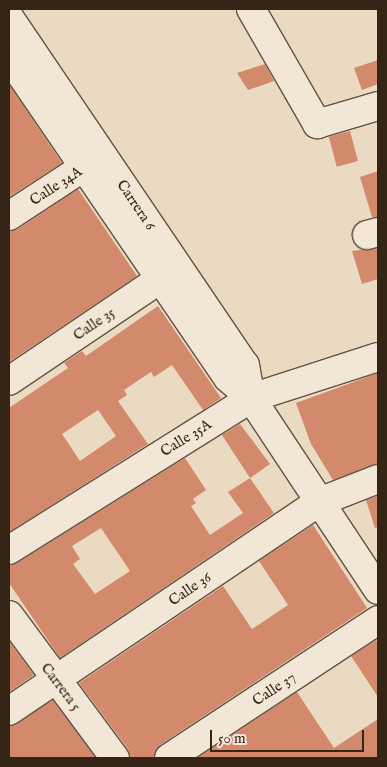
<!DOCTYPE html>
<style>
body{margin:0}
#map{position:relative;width:387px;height:767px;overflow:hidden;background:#ebdac2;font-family:"IM FELL English",serif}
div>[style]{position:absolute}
.building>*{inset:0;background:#d3896b;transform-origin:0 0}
.roads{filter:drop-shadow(1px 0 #625242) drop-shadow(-1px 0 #625242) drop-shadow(0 1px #625242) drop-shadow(0 -1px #625242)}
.minor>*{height:28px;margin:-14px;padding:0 14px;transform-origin:14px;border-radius:14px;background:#f2e7d7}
span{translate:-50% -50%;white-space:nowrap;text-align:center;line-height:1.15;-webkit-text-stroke:4px #f2e7d7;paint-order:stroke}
.street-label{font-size:15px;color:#342517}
.frame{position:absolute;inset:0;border:10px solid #342517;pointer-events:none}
.scale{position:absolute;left:210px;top:730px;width:154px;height:22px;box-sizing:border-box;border:2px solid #342517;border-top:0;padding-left:6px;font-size:15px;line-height:18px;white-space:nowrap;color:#342517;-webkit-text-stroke:4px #f2e7d7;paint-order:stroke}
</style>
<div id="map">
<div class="building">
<div style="clip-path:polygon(378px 60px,378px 84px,362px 90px,354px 68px)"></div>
<div style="clip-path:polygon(265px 64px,274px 81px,248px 90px,237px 73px)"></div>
<div style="clip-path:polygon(9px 84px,62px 163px,9px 197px)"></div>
<div style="left:350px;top:131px;width:31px;height:22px;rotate:75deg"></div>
<div style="clip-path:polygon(378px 171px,378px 217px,372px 217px,360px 177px)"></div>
<div style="clip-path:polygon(78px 189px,137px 276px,9px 362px,9px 231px,18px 229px)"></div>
<div style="clip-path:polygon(378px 248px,378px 279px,362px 284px,352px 251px)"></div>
<div style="clip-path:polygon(evenodd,158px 306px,221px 398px,203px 410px,172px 365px,154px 377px,151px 372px,124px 390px,127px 395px,118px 401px,148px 444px,9px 532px,9px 408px,68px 368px,64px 363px,82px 351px,86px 356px,158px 306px,98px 410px,116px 436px,80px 461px,62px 434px,98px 410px)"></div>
<div style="clip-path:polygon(378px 373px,378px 464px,333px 480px,311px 444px,296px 403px)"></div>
<div style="clip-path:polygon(240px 424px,270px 464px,250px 478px,222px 435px)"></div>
<div style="clip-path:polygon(evenodd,185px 458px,206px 490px,193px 499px,196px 503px,191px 506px,210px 535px,243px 513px,228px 492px,250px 478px,274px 513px,60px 658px,9px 583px,9px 565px,17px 563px,185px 458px,101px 528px,130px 571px,95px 594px,73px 564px,80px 559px,72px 546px,101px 528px)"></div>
<div style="clip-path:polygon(378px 496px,378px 527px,375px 528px,366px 500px)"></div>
<div style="clip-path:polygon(313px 525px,367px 608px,160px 745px,153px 758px,130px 758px,128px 749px,79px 683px,223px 586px,252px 629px,288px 605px,259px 561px)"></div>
<div style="clip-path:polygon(376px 640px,378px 644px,378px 697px,351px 656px)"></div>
<div style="clip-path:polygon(9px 641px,34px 675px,9px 692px)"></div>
<div style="clip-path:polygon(297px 692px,334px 748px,378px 719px,378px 758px,197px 758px)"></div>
<div style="clip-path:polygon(53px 700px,96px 758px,9px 758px,9px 726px)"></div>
</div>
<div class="roads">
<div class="minor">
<div style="left:251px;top:9px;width:133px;rotate:60.1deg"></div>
<div style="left:317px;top:124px;width:64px;rotate:-16.4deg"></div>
<div style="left:9px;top:17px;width:420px;rotate:55.9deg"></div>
<div style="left:245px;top:365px;width:34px;rotate:80deg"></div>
<div style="left:9px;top:57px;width:389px;rotate:55.7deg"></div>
<div style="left:228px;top:378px;width:30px;rotate:41deg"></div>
<div style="left:251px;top:398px;width:230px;rotate:56.5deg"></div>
<div style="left:9px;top:216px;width:108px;rotate:-33.2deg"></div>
<div style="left:367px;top:235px;width:11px;rotate:-15deg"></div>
<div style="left:9px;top:381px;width:200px;rotate:-34deg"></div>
<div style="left:9px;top:550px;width:286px;rotate:-32.1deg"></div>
<div style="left:251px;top:398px;width:133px;rotate:-17.9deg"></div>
<div style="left:9px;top:615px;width:178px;rotate:53.5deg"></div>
<div style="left:9px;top:711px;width:374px;rotate:-34deg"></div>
<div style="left:319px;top:502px;width:63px;rotate:-21.3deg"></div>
<div style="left:169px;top:758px;width:250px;rotate:-33.4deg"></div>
</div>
</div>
<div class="street-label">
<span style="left:56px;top:186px;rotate:-33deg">Calle 34A</span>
<span style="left:136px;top:205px;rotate:56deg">Carrera 6</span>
<span style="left:94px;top:324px;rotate:-34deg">Calle 35</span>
<span style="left:186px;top:438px;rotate:-32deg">Calle 35A</span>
<span style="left:190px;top:589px;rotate:-34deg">Calle 36</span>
<span style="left:61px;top:687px;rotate:53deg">Carrera 5</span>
<span style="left:274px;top:689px;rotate:-34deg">Calle 37</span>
</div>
<div class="frame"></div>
<div class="scale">50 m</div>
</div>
